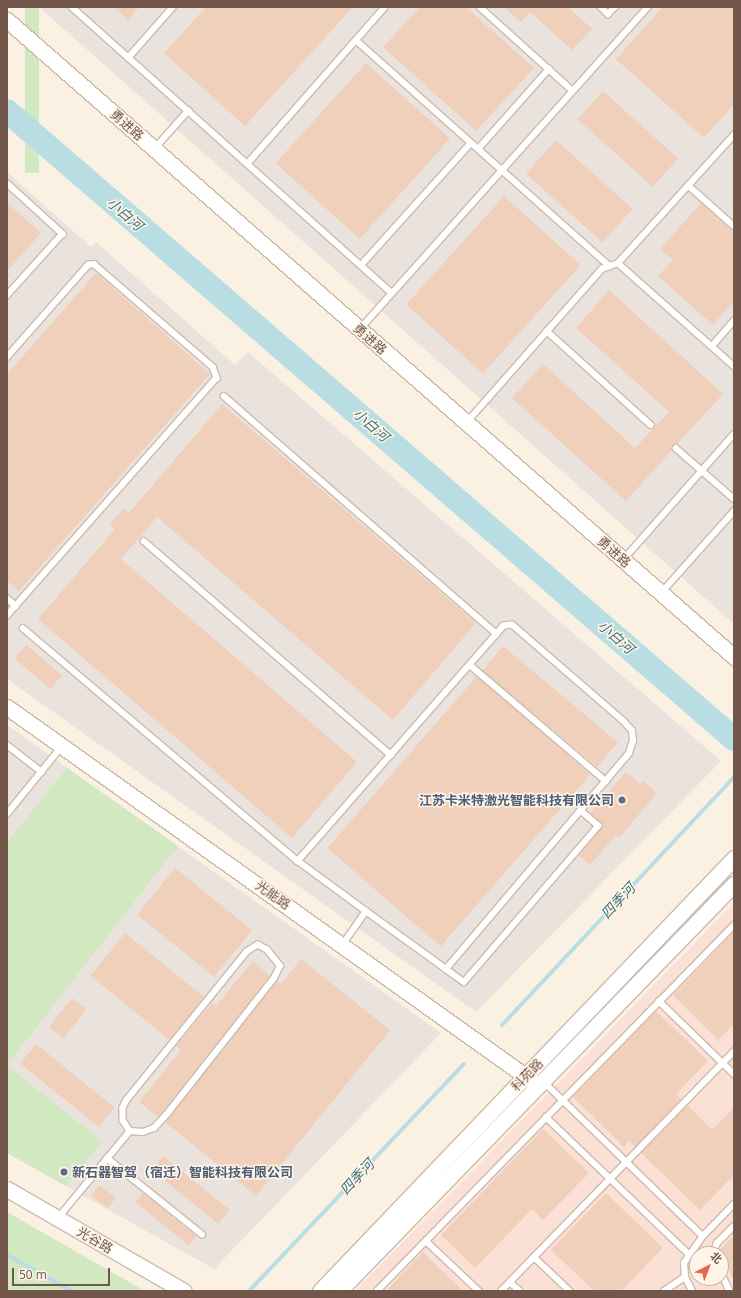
<!DOCTYPE html>
<meta charset="utf-8">
<style>
body{margin:0}
#map{position:relative;width:741px;height:1298px;overflow:hidden;background:#fbf1e2;font-family:"Open Sans","Noto Sans SC",sans-serif}
div>[style]{position:absolute}
.commercial>*{inset:0;background:#fbe0d6}
.industrial>*{inset:0;background:#eae3dd}
.green>*{inset:0;background:#d2e8c1;transform-origin:0 0}
.stream>*{height:4px;margin:-2px;padding:0 2px;transform-origin:2px;border-radius:2px;background:#b8dee4}
.river>*{height:24px;margin:-12px;padding:0 12px;transform-origin:12px;border-radius:12px;background:#b8dee4}
.building>*{inset:0;background:#f0cfbb;transform-origin:0 0}
.roads{filter:drop-shadow(1px 0 #cebbac) drop-shadow(-1px 0 #cebbac) drop-shadow(0 1px #cebbac) drop-shadow(0 -1px #cebbac)}
.lane>*{height:5.5px;margin:-2.75px;padding:0 2.75px;transform-origin:2.75px;border-radius:2.75px;background:#fff}
.secondary>*{height:15px;margin:-7.5px;padding:0 7.5px;transform-origin:7.5px;border-radius:7.5px;background:#fff}
.dots>*{width:11px;height:11px;translate:-50% -50%;box-sizing:border-box;border:2px solid #fef5e8;border-radius:50%}
span{translate:-50% -50%;white-space:nowrap;text-align:center;line-height:1.15;-webkit-text-stroke:3px #fef5e8;paint-order:stroke}
.street-label{font-size:13px;color:#72574a}
.service-label{font-size:13px;color:#4e5e75;font-weight:700}
.right{translate:-100% -50%;text-align:right}
.left{translate:0 -50%;text-align:left}
.water-label{font-size:14px;color:#41757e;font-style:italic}
.frame{position:absolute;inset:0;border:8px solid #72574a;pointer-events:none}
.north{position:absolute;left:689px;top:1246px;width:40px;height:40px;box-sizing:border-box;background:#fef5e8;border:1px solid #c6b6a9;border-radius:50%;rotate:42deg;font-size:11px;font-weight:700;line-height:16px;text-align:center;color:#72574a}
.north::after{content:'';display:block;margin:auto;width:14px;height:18px;background:#e2694b;clip-path:polygon(50% 0,100% 100%,50% 72%,0 100%)}
.scale{position:absolute;left:12px;top:1268px;width:98px;height:18px;box-sizing:border-box;border:2px solid #72574a;border-top:0;padding-left:5px;font-size:12px;line-height:14px;white-space:nowrap;color:#72574a;-webkit-text-stroke:3px #fef5e8;paint-order:stroke}
</style>
<div id="map">
<div class="commercial">
<div style="clip-path:polygon(evenodd,734px 903px,734px 1291px,355px 1291px,734px 903px,697px 1254px,721px 1254px,721px 1278px,697px 1278px,697px 1254px)"></div>
</div>
<div class="industrial">
<div style="clip-path:polygon(39px 7px,734px 7px,734px 624px,154px 109px)"></div>
<div style="clip-path:polygon(7px 172px,91px 247px,96px 242px,235px 365px,248px 352px,721px 761px,476px 1012px,7px 679px)"></div>
<div style="clip-path:polygon(7px 725px,441px 1033px,214px 1269px,7px 1153px)"></div>
</div>
<div class="green">
<div style="left:25px;top:7px;width:14px;height:166px"></div>
<div style="clip-path:polygon(67px 768px,178px 846px,7px 1065px,7px 842px)"></div>
<div style="clip-path:polygon(7px 1065px,102px 1141px,66px 1186px,7px 1153px)"></div>
<div style="clip-path:polygon(7px 1212px,145px 1291px,7px 1291px)"></div>
</div>
<div class="stream">
<div style="left:502px;top:1025px;width:340px;rotate:-46.9deg"></div>
<div style="left:7px;top:1255px;width:74px;rotate:29deg"></div>
<div style="left:250px;top:1290px;width:311px;rotate:-46.6deg"></div>
</div>
<div class="river">
<div style="left:7px;top:111px;width:961px;rotate:40.82deg"></div>
</div>
<div class="building">
<div style="clip-path:polygon(114px 7px,139px 7px,128px 20px)"></div>
<div style="clip-path:polygon(206px 7px,353px 7px,245px 126px,164px 53px)"></div>
<div style="clip-path:polygon(420px 7px,466px 7px,534px 68px,476px 131px,383px 47px)"></div>
<div style="clip-path:polygon(504px 7px,568px 7px,592px 29px,572px 50px,530px 12px,521px 22px)"></div>
<div style="clip-path:polygon(663px 7px,734px 7px,734px 104px,704px 138px,616px 59px)"></div>
<div style="left:366px;top:63px;width:113px;height:135px;rotate:42deg"></div>
<div style="left:603px;top:91px;width:101px;height:38px;rotate:42deg"></div>
<div style="left:556px;top:140px;width:103px;height:45px;rotate:42deg"></div>
<div style="left:504px;top:196px;width:103px;height:146px;rotate:42deg"></div>
<div style="clip-path:polygon(7px 203px,41px 233px,7px 271px)"></div>
<div style="clip-path:polygon(701px 203px,734px 233px,734px 301px,713px 325px,658px 276px,673px 260px,660px 249px)"></div>
<div style="clip-path:polygon(96px 273px,210px 374px,19px 591px,7px 581px,7px 374px)"></div>
<div style="clip-path:polygon(609px 290px,723px 394px,677px 444px,673px 445px,672px 450px,626px 501px,512px 398px,543px 364px,635px 448px,669px 412px,576px 328px)"></div>
<div style="clip-path:polygon(222px 404px,476px 623px,393px 720px,157px 517px,121px 559px,357px 762px,292px 838px,38px 619px,115px 529px,110px 524px,124px 508px,129px 513px)"></div>
<div style="left:26px;top:645px;width:47px;height:18px;rotate:40deg"></div>
<div style="left:503px;top:646px;width:150px;height:32px;rotate:40deg"></div>
<div style="left:477px;top:676px;width:150px;height:228px;rotate:41deg"></div>
<div style="clip-path:polygon(626px 772px,640px 784px,643px 781px,657px 793px,619px 838px,616px 835px,590px 865px,578px 855px,604px 825px,590px 813px)"></div>
<div style="left:175px;top:868px;width:99px;height:60px;rotate:39deg"></div>
<div style="clip-path:polygon(734px 932px,734px 1024px,718px 1040px,673px 995px)"></div>
<div style="left:125px;top:933px;width:102px;height:55px;rotate:39deg"></div>
<div style="clip-path:polygon(301px 959px,390px 1030px,256px 1196px,165px 1122px,277px 981px,281px 984px)"></div>
<div style="clip-path:polygon(253px 961px,270px 976px,164px 1111px,159px 1117px,154px 1114px,139px 1102px,181px 1050px,176px 1046px,212px 1003px,216px 1006px)"></div>
<div style="left:72px;top:998px;width:18px;height:37px;rotate:38deg"></div>
<div style="clip-path:polygon(656px 1011px,708px 1061px,676px 1094px,681px 1099px,635px 1147px,629px 1141px,624px 1147px,573px 1097px)"></div>
<div style="left:36px;top:1044px;width:101px;height:25px;rotate:39deg"></div>
<div style="clip-path:polygon(687px 1105px,712px 1130px,734px 1108px,734px 1175px,700px 1210px,641px 1153px)"></div>
<div style="clip-path:polygon(543px 1129px,589px 1173px,543px 1220px,532px 1209px,475px 1268px,441px 1235px)"></div>
<div style="left:163px;top:1156px;width:86px;height:18px;rotate:39deg"></div>
<div style="left:99px;top:1185px;width:21px;height:13px;rotate:37deg"></div>
<div style="left:143px;top:1193px;width:69px;height:12px;rotate:39deg"></div>
<div style="clip-path:polygon(606px 1193px,663px 1248px,621px 1291px,594px 1291px,551px 1250px)"></div>
<div style="clip-path:polygon(734px 1235px,734px 1281px,719px 1251px)"></div>
<div style="clip-path:polygon(423px 1252px,463px 1291px,386px 1291px)"></div>
</div>
<div class="roads">
<div class="lane">
<div style="left:72px;top:7px;width:429px;rotate:41.8deg"></div>
<div style="left:480px;top:7px;width:125px;rotate:42.1deg"></div>
<div style="left:601px;top:7px;width:10px;rotate:45deg"></div>
<div style="left:608px;top:14px;width:10px;rotate:-45deg"></div>
<div style="left:356px;top:40px;width:340px;rotate:41.7deg"></div>
<div style="left:128px;top:58px;width:68px;rotate:-48.6deg"></div>
<div style="left:155px;top:148px;width:50px;rotate:-48.3deg"></div>
<div style="left:478px;top:149px;width:107px;rotate:-48.4deg"></div>
<div style="left:247px;top:164px;width:209px;rotate:-48.7deg"></div>
<div style="left:7px;top:183px;width:76px;rotate:42.3deg"></div>
<div style="left:63px;top:234px;width:84px;rotate:132.1deg"></div>
<div style="left:688px;top:185px;width:62px;rotate:41.7deg"></div>
<div style="left:618px;top:263px;width:155px;rotate:41.6deg"></div>
<div style="left:361px;top:265px;width:164px;rotate:-48deg"></div>
<div style="left:360px;top:329px;width:432px;rotate:-48.2deg"></div>
<div style="left:547px;top:331px;width:140px;rotate:42.1deg"></div>
<div style="left:712px;top:346px;width:33px;rotate:-49deg"></div>
<div style="left:7px;top:357px;width:123px;rotate:-48.6deg"></div>
<div style="left:88px;top:265px;width:6px;rotate:-9deg"></div>
<div style="left:94px;top:264px;width:157px;rotate:40.9deg"></div>
<div style="left:213px;top:367px;width:12px;rotate:70deg"></div>
<div style="left:217px;top:378px;width:317px;rotate:131.4deg"></div>
<div style="left:224px;top:396px;width:362px;rotate:41.1deg"></div>
<div style="left:467px;top:422px;width:204px;rotate:-48.6deg"></div>
<div style="left:602px;top:269px;width:17px;rotate:-21deg"></div>
<div style="left:618px;top:263px;width:173px;rotate:-47.8deg"></div>
<div style="left:676px;top:448px;width:77px;rotate:41.3deg"></div>
<div style="left:144px;top:541px;width:327px;rotate:40.9deg"></div>
<div style="left:623px;top:560px;width:168px;rotate:-48.6deg"></div>
<div style="left:661px;top:593px;width:110px;rotate:-48.3deg"></div>
<div style="left:7px;top:598px;width:12px;rotate:42deg"></div>
<div style="left:23px;top:628px;width:360px;rotate:40.3deg"></div>
<div style="left:470px;top:665px;width:179px;rotate:40.5deg"></div>
<div style="left:7px;top:745px;width:44px;rotate:37.6deg"></div>
<div style="left:7px;top:814px;width:87px;rotate:-51deg"></div>
<div style="left:343px;top:944px;width:40px;rotate:-55.1deg"></div>
<div style="left:366px;top:911px;width:99px;rotate:35.9deg"></div>
<div style="left:446px;top:969px;width:283px;rotate:-49.7deg"></div>
<div style="left:629px;top:753px;width:13px;rotate:-72deg"></div>
<div style="left:633px;top:741px;width:10px;rotate:-96deg"></div>
<div style="left:632px;top:731px;width:12px;rotate:-132deg"></div>
<div style="left:624px;top:722px;width:148px;rotate:-139.1deg"></div>
<div style="left:512px;top:625px;width:8px;rotate:173deg"></div>
<div style="left:504px;top:626px;width:313px;rotate:131.2deg"></div>
<div style="left:298px;top:861px;width:84px;rotate:36.3deg"></div>
<div style="left:446px;top:969px;width:22px;rotate:36deg"></div>
<div style="left:464px;top:982px;width:206px;rotate:-49.3deg"></div>
<div style="left:598px;top:826px;width:23px;rotate:-139deg"></div>
<div style="left:659px;top:1001px;width:105px;rotate:44.2deg"></div>
<div style="left:544px;top:1082px;width:221px;rotate:44.1deg"></div>
<div style="left:546px;top:1117px;width:198px;rotate:43.8deg"></div>
<div style="left:107px;top:1158px;width:122px;rotate:38.7deg"></div>
<div style="left:58px;top:1218px;width:113px;rotate:-50.4deg"></div>
<div style="left:130px;top:1131px;width:13px;rotate:4deg"></div>
<div style="left:143px;top:1132px;width:12px;rotate:-20deg"></div>
<div style="left:154px;top:1128px;width:19px;rotate:-47deg"></div>
<div style="left:167px;top:1114px;width:173px;rotate:-51.8deg"></div>
<div style="left:274px;top:978px;width:13px;rotate:-63deg"></div>
<div style="left:280px;top:966px;width:21px;rotate:-129deg"></div>
<div style="left:267px;top:950px;width:10px;rotate:-151deg"></div>
<div style="left:258px;top:945px;width:13px;rotate:148deg"></div>
<div style="left:247px;top:952px;width:191px;rotate:129deg"></div>
<div style="left:127px;top:1100px;width:9px;rotate:117deg"></div>
<div style="left:123px;top:1108px;width:12px;rotate:90deg"></div>
<div style="left:123px;top:1120px;width:13px;rotate:58deg"></div>
<div style="left:426px;top:1241px;width:73px;rotate:43.3deg"></div>
<div style="left:713px;top:1254px;width:12px;rotate:-70deg"></div>
<div style="left:717px;top:1243px;width:24px;rotate:-45deg"></div>
<div style="left:534px;top:1257px;width:50px;rotate:43.4deg"></div>
<div style="left:721px;top:1272px;width:21px;rotate:65deg"></div>
<div style="left:510px;top:1282px;width:13px;rotate:42deg"></div>
<div style="left:377px;top:1291px;width:511px;rotate:-45.71deg"></div>
<div style="left:501px;top:1291px;width:334px;rotate:-45.8deg"></div>
<div style="left:664px;top:1291px;width:25px;rotate:-34deg"></div>
<div style="left:692px;top:1291px;width:16px;rotate:-117deg"></div>
<div style="left:685px;top:1277px;width:14px;rotate:-94deg"></div>
<div style="left:684px;top:1263px;width:33px;rotate:-55deg"></div>
<div style="left:703px;top:1236px;width:45px;rotate:-45.9deg"></div>
</div>
<div class="secondary">
<div style="left:7px;top:20px;width:967px;rotate:41.22deg"></div>
<div style="left:7px;top:707px;width:652px;rotate:35.45deg"></div>
<div style="left:7px;top:1189px;width:204px;rotate:30deg"></div>
<div style="left:320px;top:1291px;width:599px;rotate:-46.29deg"></div>
<div style="left:339px;top:1291px;width:567px;rotate:-45.86deg"></div>
</div>
</div>
<div class="dots">
<div style="left:622px;top:800px;background:#5c6f8a"></div>
<div style="left:64px;top:1172px;background:#5c6f8a"></div>
</div>
<div class="street-label">
<span style="left:127px;top:125px;rotate:41deg">勇进路</span>
<span style="left:370px;top:339px;rotate:41deg">勇进路</span>
<span style="left:614px;top:552px;rotate:41deg">勇进路</span>
<span style="left:273px;top:895px;rotate:35deg">光能路</span>
<span style="left:527px;top:1075px;rotate:-46deg">科苑路</span>
<span style="left:95px;top:1240px;rotate:30deg">光谷路</span>
</div>
<div class="service-label">
<span class="right" style="left:614px;top:800px">江苏卡米特激光智能科技有限公司</span>
<span class="left" style="left:72px;top:1172px">新石器智驾（宿迁）智能科技有限公司</span>
</div>
<div class="water-label">
<span style="left:125px;top:214px;rotate:41deg">小白河</span>
<span style="left:371px;top:425px;rotate:41deg">小白河</span>
<span style="left:616px;top:637px;rotate:41deg">小白河</span>
<span style="left:618px;top:901px;rotate:-47deg">四季河</span>
<span style="left:357px;top:1177px;rotate:-47deg">四季河</span>
</div>
<div class="frame"></div>
<div class="north">北</div>
<div class="scale">50 m</div>
</div>
